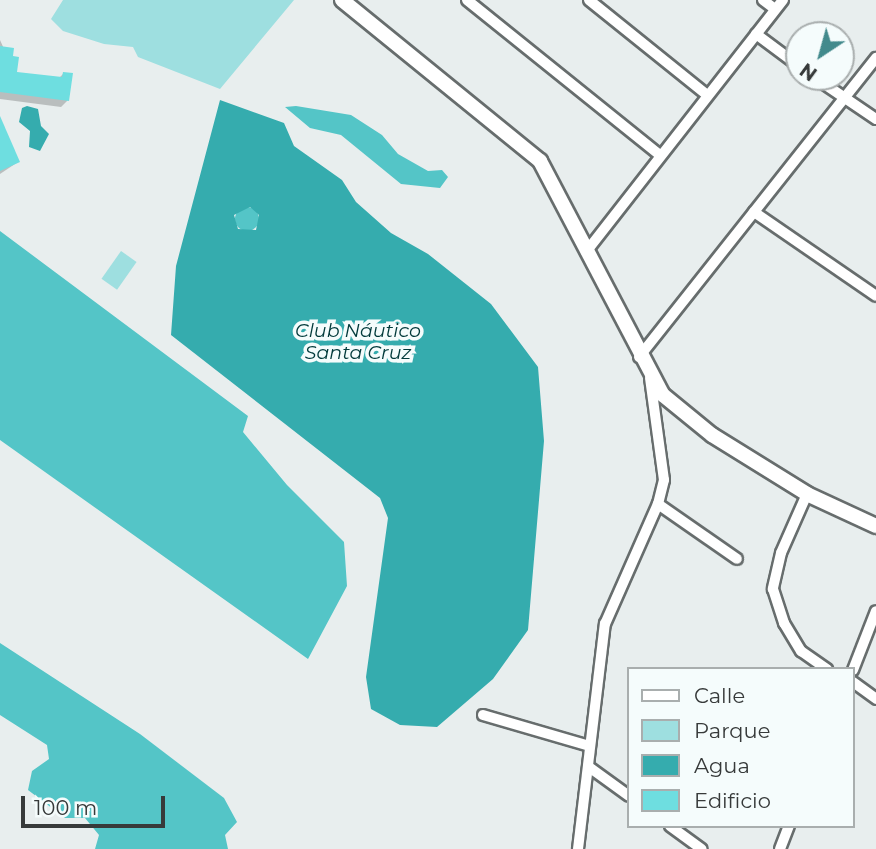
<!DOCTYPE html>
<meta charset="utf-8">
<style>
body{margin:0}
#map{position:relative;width:876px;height:849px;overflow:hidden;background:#e8eeee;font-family:Montserrat,sans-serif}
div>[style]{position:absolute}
.green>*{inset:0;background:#9edfe0;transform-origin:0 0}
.forest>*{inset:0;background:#54c5c7}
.round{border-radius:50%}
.water>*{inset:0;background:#35acae}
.shadow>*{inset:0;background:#0003}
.building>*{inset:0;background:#6edee0}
.roads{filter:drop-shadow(2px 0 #676d6d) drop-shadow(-2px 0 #676d6d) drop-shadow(0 2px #676d6d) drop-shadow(0 -2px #676d6d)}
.street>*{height:10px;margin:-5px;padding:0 5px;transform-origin:5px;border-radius:5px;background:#fff}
.secondary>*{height:14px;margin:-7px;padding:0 7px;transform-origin:7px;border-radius:7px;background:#fff}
span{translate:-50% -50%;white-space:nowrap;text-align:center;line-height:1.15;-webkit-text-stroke:7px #f5fcfc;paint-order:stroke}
.water-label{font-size:19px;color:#00393a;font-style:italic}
.legend{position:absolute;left:627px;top:667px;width:228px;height:161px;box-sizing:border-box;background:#f5fcfc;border:2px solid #a9aeae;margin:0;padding:9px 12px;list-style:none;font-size:21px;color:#373a3a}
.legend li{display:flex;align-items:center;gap:14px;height:35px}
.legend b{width:35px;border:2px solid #a9aeae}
.north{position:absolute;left:785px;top:21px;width:70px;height:70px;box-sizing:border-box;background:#f5fcfc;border:2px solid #a9aeae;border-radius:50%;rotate:216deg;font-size:19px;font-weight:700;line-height:28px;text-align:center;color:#373a3a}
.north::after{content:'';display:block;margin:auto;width:24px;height:32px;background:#428a8c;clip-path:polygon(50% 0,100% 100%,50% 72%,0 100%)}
.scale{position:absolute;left:21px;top:796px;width:144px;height:32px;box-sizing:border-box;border:4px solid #373a3a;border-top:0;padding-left:9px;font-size:21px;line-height:24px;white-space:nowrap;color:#373a3a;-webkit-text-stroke:5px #f5fcfc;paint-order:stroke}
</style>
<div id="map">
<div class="green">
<div style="clip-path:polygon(63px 0,294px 0,220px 89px,138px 57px,133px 47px,104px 44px,63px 31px,51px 19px)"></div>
<div style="left:121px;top:251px;width:19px;height:34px;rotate:35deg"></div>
</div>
<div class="forest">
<div style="clip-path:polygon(296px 106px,351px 115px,382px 135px,398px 154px,428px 171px,442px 170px,448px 177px,440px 188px,401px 184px,341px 135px,310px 128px,285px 107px)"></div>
<div class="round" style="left:235px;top:207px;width:24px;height:24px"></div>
<div style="clip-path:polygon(0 231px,248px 416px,243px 432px,287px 485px,344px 542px,347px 586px,308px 659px,0 440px)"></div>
<div style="clip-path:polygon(0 643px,140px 734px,224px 798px,237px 822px,225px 835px,228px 849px,95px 849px,99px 835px,85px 818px,65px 818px,28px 790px,32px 771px,49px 759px,47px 745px,0 715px)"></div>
</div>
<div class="water">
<div style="clip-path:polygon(evenodd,220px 100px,284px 123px,294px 146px,342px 180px,356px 202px,391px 233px,428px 254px,491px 304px,538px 367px,544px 441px,528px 630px,493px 679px,437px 727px,400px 725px,371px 709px,366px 677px,388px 518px,380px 498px,171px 335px,176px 266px,220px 100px,250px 207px,259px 215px,256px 230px,238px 229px,234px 215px,250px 207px)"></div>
<div style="clip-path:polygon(27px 106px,38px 109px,41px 126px,49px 134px,40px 151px,29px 147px,30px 131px,19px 122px,22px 108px)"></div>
</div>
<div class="shadow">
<div style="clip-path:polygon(0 40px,15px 73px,58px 79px,63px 74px,68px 100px,61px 107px,0 99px)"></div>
<div style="clip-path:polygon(0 120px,18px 162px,0 174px)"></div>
</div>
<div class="building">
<div style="clip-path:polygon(0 46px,14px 48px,13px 56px,19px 57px,17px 72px,62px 77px,63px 72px,73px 73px,69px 101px,0 92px)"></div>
<div style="clip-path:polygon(0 116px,20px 162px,0 171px)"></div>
</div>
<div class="roads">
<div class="street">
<div style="left:467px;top:0;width:248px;rotate:38.8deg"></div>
<div style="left:589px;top:0;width:151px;rotate:38.8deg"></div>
<div style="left:763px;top:0;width:15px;rotate:37deg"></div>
<div style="left:756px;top:34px;width:54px;rotate:36.7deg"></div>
<div style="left:814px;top:77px;width:75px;rotate:34.1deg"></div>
<div style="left:754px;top:212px;width:148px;rotate:34.5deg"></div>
<div style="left:586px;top:252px;width:320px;rotate:-52deg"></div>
<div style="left:639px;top:357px;width:382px;rotate:-51.6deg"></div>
<div style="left:807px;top:494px;width:64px;rotate:113.8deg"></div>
<div style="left:781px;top:553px;width:37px;rotate:103deg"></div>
<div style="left:773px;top:589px;width:36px;rotate:72deg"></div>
<div style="left:784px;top:623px;width:33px;rotate:59deg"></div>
<div style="left:801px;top:651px;width:32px;rotate:35deg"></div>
<div style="left:658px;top:504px;width:96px;rotate:34.8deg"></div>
<div style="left:853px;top:670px;width:63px;rotate:-68.7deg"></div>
<div style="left:853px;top:682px;width:29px;rotate:36deg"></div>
<div style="left:483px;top:715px;width:111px;rotate:16.2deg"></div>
<div style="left:589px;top:767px;width:49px;rotate:35.9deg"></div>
<div style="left:670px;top:826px;width:39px;rotate:36deg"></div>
<div style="left:578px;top:849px;width:227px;rotate:-83.2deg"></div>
<div style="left:605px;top:624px;width:131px;rotate:-66.2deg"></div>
<div style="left:658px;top:504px;width:25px;rotate:-76deg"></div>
<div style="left:664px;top:480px;width:103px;rotate:-97.8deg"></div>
<div style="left:780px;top:849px;width:25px;rotate:-69deg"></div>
</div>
<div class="secondary">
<div style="left:342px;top:0;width:255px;rotate:39.1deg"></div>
<div style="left:540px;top:161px;width:264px;rotate:62.3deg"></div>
<div style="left:663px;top:395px;width:63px;rotate:39.2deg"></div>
<div style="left:712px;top:435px;width:112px;rotate:31.8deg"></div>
<div style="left:807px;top:494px;width:76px;rotate:24.9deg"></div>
</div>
</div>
<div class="water-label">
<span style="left:358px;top:342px">Club Náutico<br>Santa Cruz</span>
</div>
<ul class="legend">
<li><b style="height:9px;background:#fff"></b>Calle</li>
<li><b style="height:19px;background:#9edfe0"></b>Parque</li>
<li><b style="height:19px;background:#35acae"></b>Agua</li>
<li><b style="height:19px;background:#6edee0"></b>Edificio</li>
</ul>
<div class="north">N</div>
<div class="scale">100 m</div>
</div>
